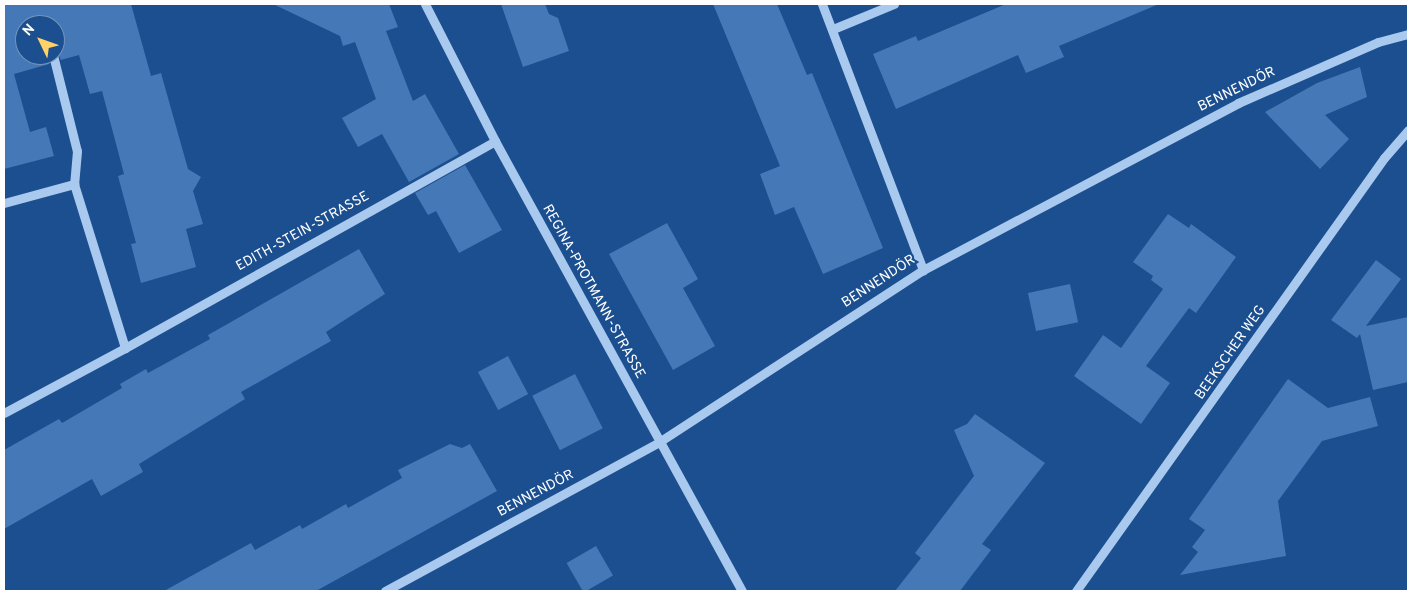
<!DOCTYPE html>
<meta charset="utf-8">
<style>
body{margin:0}
#map{position:relative;width:1412px;height:595px;overflow:hidden;background:#1b4f8f;font-family:Overpass,sans-serif}
div>[style]{position:absolute}
.building>*{inset:0;background:#4478b7;transform-origin:0 0}
.minor>*{height:9px;margin:-4.5px;padding:0 4.5px;transform-origin:4.5px;border-radius:4.5px;background:#a9c9ee}
span{translate:-50% -50%;white-space:nowrap;text-align:center;line-height:1.15;-webkit-text-stroke:4.5px #1b4f8f;paint-order:stroke}
.street-label{font-size:14px;color:#fff}
.frame{position:absolute;inset:0;border:5px solid #fff;pointer-events:none}
.north{position:absolute;left:15px;top:15px;width:50px;height:50px;box-sizing:border-box;background:#1b4f8f;border:1px solid #7695bc;border-radius:50%;rotate:312deg;font-size:14px;font-weight:700;line-height:20px;text-align:center;color:#fff}
.north::after{content:'';display:block;margin:auto;width:18px;height:22px;background:#ffd166;clip-path:polygon(50% 0,100% 100%,50% 72%,0 100%)}
</style>
<div id="map">
<div class="building">
<div style="clip-path:polygon(4px 4px,131px 4px,151px 76px,161px 73px,188px 169px,201px 177px,193px 191px,203px 224px,186px 229px,196px 267px,141px 283px,131px 244px,136px 243px,118px 176px,124px 174px,102px 91px,90px 94px,79px 55px,61px 60px,55px 49px,55px 25px,25px 25px,25px 55px,47px 55px,49px 64px,14px 74px,30px 132px,46px 127px,54px 156px,4px 169px)"></div>
<div style="clip-path:polygon(273px 4px,389px 4px,398px 27px,386px 31px,413px 101px,425px 94px,459px 154px,409px 182px,382px 134px,358px 147px,342px 118px,376px 99px,355px 42px,343px 46px,340px 36px)"></div>
<div style="clip-path:polygon(501px 4px,545px 4px,549px 14px,558px 18px,569px 51px,523px 67px)"></div>
<div style="clip-path:polygon(713px 4px,777px 4px,807px 75px,812px 73px,883px 248px,823px 274px,794px 207px,775px 215px,760px 174px,780px 166px)"></div>
<div style="clip-path:polygon(1006px 4px,1159px 4px,1059px 46px,1064px 57px,1026px 73px,1018px 55px,896px 109px,873px 54px,916px 36px,918px 41px)"></div>
<div style="clip-path:polygon(1360px 67px,1367px 97px,1325px 115px,1349px 139px,1320px 169px,1265px 112px,1317px 83px)"></div>
<div style="clip-path:polygon(465px 165px,502px 230px,459px 253px,436px 211px,428px 215px,415px 193px)"></div>
<div style="clip-path:polygon(1168px 214px,1189px 228px,1191px 224px,1236px 257px,1196px 313px,1189px 308px,1146px 366px,1170px 383px,1141px 424px,1074px 376px,1103px 335px,1121px 348px,1163px 289px,1151px 280px,1153px 276px,1133px 262px)"></div>
<div style="clip-path:polygon(667px 223px,698px 279px,683px 288px,715px 346px,673px 370px,609px 254px)"></div>
<div style="clip-path:polygon(359px 249px,385px 294px,326px 332px,331px 341px,241px 392px,245px 399px,139px 464px,143px 472px,101px 496px,92px 479px,4px 529px,4px 450px,59px 419px,62px 423px,122px 388px,120px 384px,146px 369px,148px 373px,210px 339px,208px 335px)"></div>
<div style="clip-path:polygon(1376px 260px,1401px 279px,1366px 326px,1408px 317px,1408px 382px,1373px 390px,1360px 334px,1357px 338px,1331px 320px)"></div>
<div style="left:1070px;top:284px;width:39px;height:43px;rotate:78deg"></div>
<div style="left:508px;top:356px;width:43px;height:34px;rotate:62deg"></div>
<div style="left:575px;top:374px;width:61px;height:48px;rotate:63deg"></div>
<div style="clip-path:polygon(1288px 379px,1328px 408px,1370px 397px,1378px 426px,1322px 441px,1278px 501px,1286px 556px,1180px 575px,1198px 552px,1192px 547px,1205px 530px,1189px 519px)"></div>
<div style="clip-path:polygon(975px 414px,1045px 463px,982px 544px,991px 550px,960px 591px,895px 591px,921px 558px,915px 553px,974px 476px,954px 430px,967px 424px)"></div>
<div style="clip-path:polygon(450px 444px,462px 448px,470px 444px,497px 491px,316px 591px,164px 591px,251px 543px,255px 550px,300px 525px,302px 529px,346px 504px,348px 508px,402px 478px,398px 470px)"></div>
<div style="left:596px;top:546px;width:34px;height:34px;rotate:60deg"></div>
</div>
<div class="minor">
<div style="left:425px;top:4px;width:154px;rotate:62.9deg"></div>
<div style="left:495px;top:141px;width:513px;rotate:61.24deg"></div>
<div style="left:822px;top:4px;width:285px;rotate:69.2deg"></div>
<div style="left:833px;top:29px;width:66px;rotate:-22.3deg"></div>
<div style="left:53px;top:55px;width:99px;rotate:76deg"></div>
<div style="left:77px;top:151px;width:33px;rotate:95deg"></div>
<div style="left:4px;top:203px;width:73px;rotate:-15.2deg"></div>
<div style="left:74px;top:184px;width:172px;rotate:72.7deg"></div>
<div style="left:125px;top:348px;width:137px;rotate:151.8deg"></div>
<div style="left:125px;top:348px;width:424px;rotate:-29.2deg"></div>
<div style="left:385px;top:591px;width:312px;rotate:-28.5deg"></div>
<div style="left:659px;top:442px;width:315px;rotate:-33.1deg"></div>
<div style="left:923px;top:270px;width:357px;rotate:-27.9deg"></div>
<div style="left:1238px;top:103px;width:153px;rotate:-23.5deg"></div>
<div style="left:1378px;top:42px;width:31px;rotate:-15deg"></div>
<div style="left:1076px;top:591px;width:531px;rotate:-54.58deg"></div>
<div style="left:1384px;top:158px;width:37px;rotate:-49deg"></div>
</div>
<div class="street-label">
<span style="left:1237px;top:90px;rotate:-26deg">BENNENDÖR</span>
<span style="left:303px;top:232px;rotate:-29deg">EDITH-STEIN-STRASSE</span>
<span style="left:879px;top:282px;rotate:-33deg">BENNENDÖR</span>
<span style="left:593px;top:292px;rotate:61deg">REGINA-PROTMANN-STRASSE</span>
<span style="left:1231px;top:353px;rotate:-55deg">BEEKSCHER WEG</span>
<span style="left:536px;top:494px;rotate:-28deg">BENNENDÖR</span>
</div>
<div class="frame"></div>
<div class="north">N</div>
</div>
